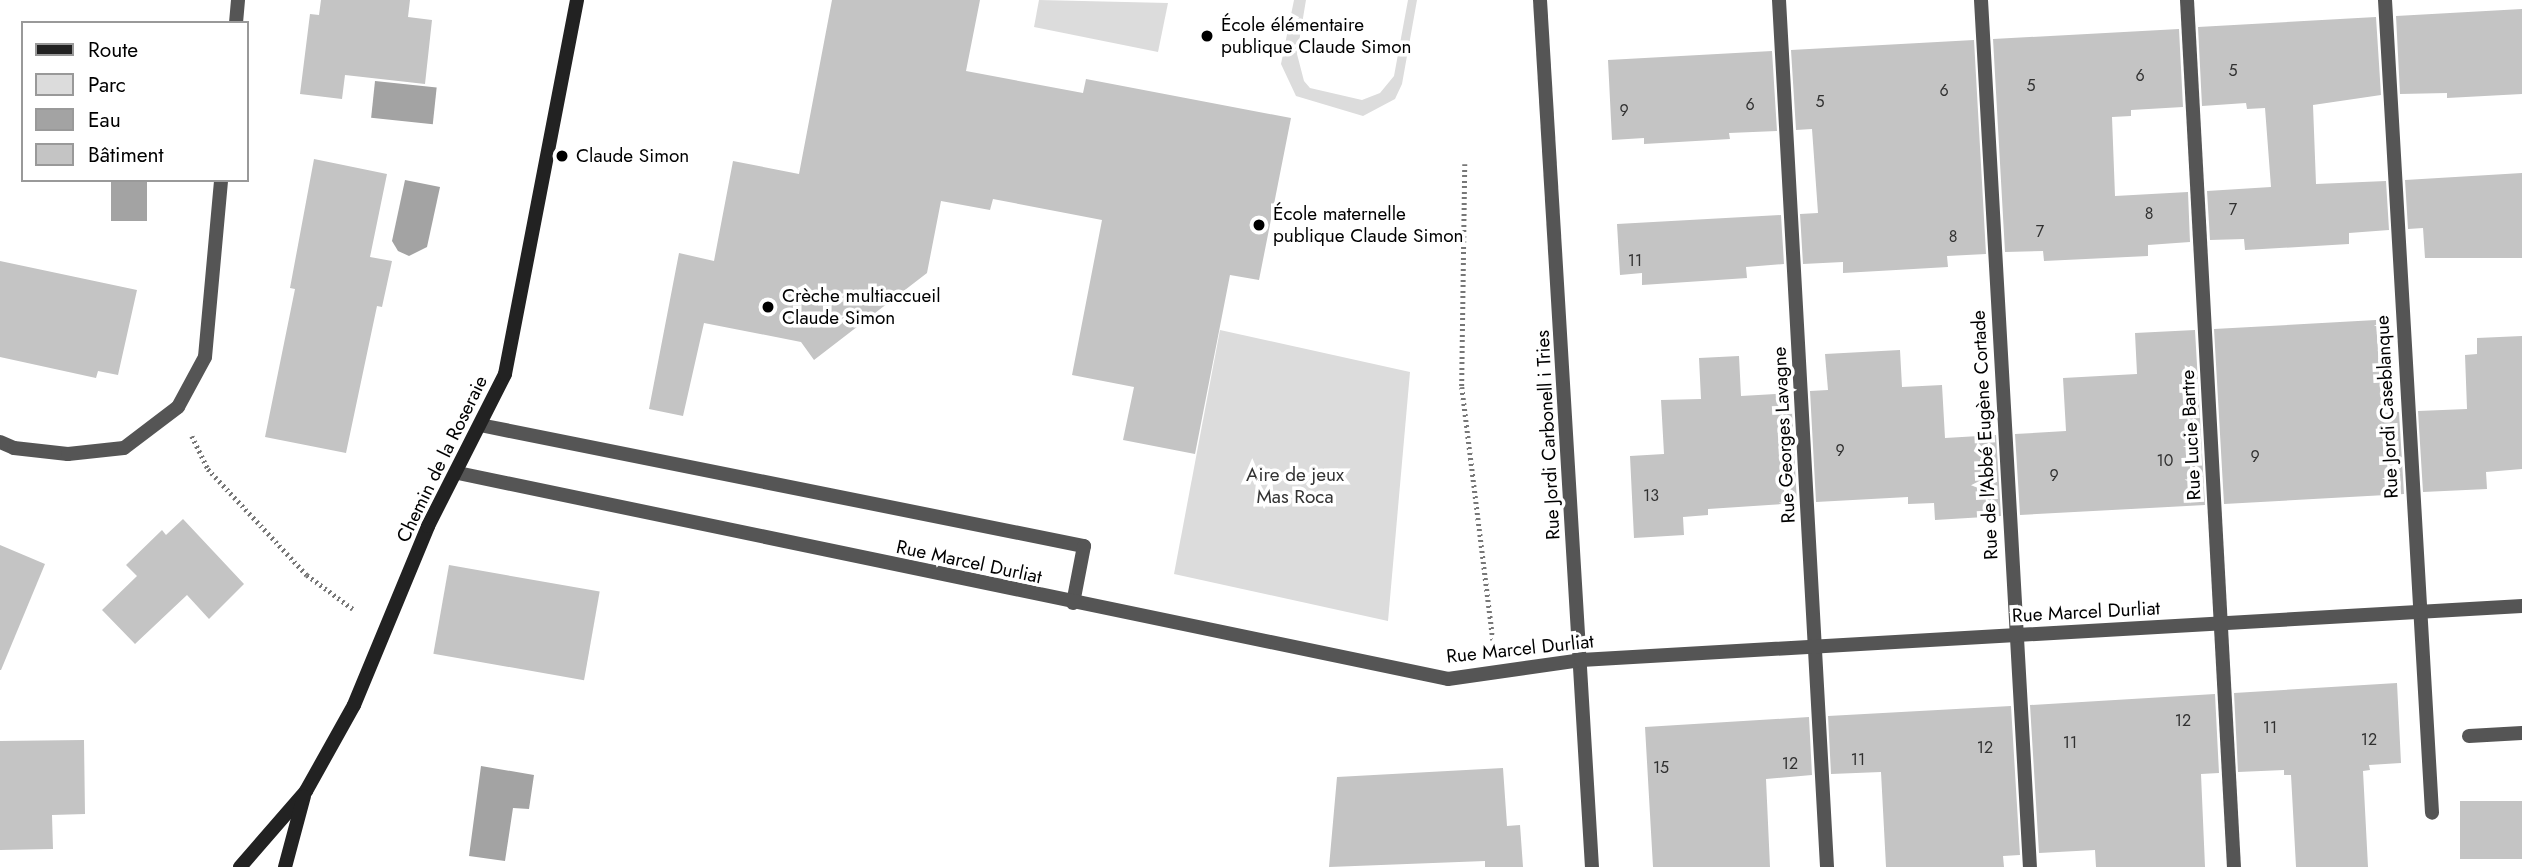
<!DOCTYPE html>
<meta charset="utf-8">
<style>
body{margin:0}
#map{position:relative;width:2522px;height:867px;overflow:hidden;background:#fff;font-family:Jost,sans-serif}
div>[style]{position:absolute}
.green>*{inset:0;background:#dcdcdc}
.water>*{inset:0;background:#a3a3a3;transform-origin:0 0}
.building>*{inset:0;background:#c4c4c4;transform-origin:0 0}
.path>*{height:4.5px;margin-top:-2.25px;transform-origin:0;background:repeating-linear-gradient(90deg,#777 0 2px,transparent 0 5.5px)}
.lane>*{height:14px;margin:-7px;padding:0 7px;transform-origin:7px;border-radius:7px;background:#555}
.street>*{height:14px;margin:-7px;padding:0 7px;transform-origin:7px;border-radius:7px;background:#555}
.secondary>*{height:14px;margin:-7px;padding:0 7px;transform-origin:7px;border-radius:7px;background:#222}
.dots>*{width:19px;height:19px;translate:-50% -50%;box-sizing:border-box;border:4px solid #fff;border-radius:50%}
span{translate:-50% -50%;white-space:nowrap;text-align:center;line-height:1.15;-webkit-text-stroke:7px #fff;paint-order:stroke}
.number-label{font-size:16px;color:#313131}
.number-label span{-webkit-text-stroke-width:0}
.poi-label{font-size:19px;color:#000}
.left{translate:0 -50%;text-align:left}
.street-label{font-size:19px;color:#000}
.park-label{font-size:19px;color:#333}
.legend{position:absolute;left:21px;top:21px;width:228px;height:161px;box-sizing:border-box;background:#fff;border:2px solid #999;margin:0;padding:9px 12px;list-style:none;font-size:21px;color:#000}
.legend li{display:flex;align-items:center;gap:14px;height:35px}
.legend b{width:35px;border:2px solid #999}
</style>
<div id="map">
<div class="green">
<div style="clip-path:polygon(1039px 0,1168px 3px,1158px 52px,1034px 27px)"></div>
<div style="clip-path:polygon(1294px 0,1306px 0,1297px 54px,1304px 81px,1310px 88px,1362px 100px,1380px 93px,1394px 76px,1408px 0,1417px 0,1402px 84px,1395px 99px,1363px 116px,1296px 96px,1281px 64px)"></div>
<div style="clip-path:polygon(1220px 330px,1410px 372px,1388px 621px,1174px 574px)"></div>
</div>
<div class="water">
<div style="left:375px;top:81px;width:62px;height:37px;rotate:6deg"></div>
<div style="left:111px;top:180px;width:36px;height:41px"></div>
<div style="clip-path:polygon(405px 180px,440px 187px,427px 247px,409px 256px,398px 251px,392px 241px)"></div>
<div style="clip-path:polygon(481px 766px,534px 775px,529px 809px,513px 808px,505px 861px,469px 856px)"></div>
</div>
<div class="building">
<div style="clip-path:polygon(321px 0,410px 0,408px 17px,432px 20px,425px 84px,345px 75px,342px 99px,300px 94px,310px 14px,319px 15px)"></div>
<div style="clip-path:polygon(832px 0,980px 0,966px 71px,1083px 93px,1086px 79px,1291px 118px,1259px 280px,1230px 275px,1195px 454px,1123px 440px,1134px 387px,1072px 375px,1102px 220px,993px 199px,990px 210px,941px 201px,927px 273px,814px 360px,801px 342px,704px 323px,683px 416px,649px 409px,679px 253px,714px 261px,733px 161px,799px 174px)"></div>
<div style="clip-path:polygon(2522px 9px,2522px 94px,2447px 98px,2447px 93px,2400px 94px,2396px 16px)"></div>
<div style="clip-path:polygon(2376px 17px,2381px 95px,2313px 105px,2316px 184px,2386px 181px,2389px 230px,2349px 233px,2349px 244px,2245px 250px,2244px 239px,2210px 240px,2207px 191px,2271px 187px,2265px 108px,2247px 109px,2246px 103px,2202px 106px,2198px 27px)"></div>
<div style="clip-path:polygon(2179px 29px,2183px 107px,2131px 110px,2131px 116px,2112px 117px,2115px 196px,2188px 192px,2190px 242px,2148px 245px,2148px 256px,2044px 261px,2043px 251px,2005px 252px,1993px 39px)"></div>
<div style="clip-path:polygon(1974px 40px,1986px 254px,1947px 256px,1948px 267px,1896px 270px,1843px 273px,1843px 262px,1803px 264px,1800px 214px,1818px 213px,1812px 129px,1796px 130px,1791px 50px)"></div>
<div style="clip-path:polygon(1772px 51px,1777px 131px,1729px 133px,1730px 139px,1644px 144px,1644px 138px,1612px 140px,1608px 60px)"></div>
<div style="clip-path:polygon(314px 159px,387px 174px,370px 257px,392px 261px,382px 307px,377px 306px,346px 453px,265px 437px,295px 289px,290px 288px)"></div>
<div style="clip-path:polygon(2522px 173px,2522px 258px,2425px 258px,2423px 228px,2408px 229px,2405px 180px)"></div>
<div style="clip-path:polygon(1781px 215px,1784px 264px,1746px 267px,1747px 278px,1642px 285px,1642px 273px,1620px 275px,1617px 224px)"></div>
<div style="clip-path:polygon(0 261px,137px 290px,118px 375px,98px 371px,96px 378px,0 357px)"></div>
<div style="clip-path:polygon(2376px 320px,2382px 413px,2399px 412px,2404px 494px,2224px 504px,2214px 329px)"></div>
<div style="clip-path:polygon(2195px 330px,2205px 505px,2020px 515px,2015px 434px,2066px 431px,2063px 378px,2137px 374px,2135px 333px)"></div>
<div style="clip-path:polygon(2522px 336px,2522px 469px,2486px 472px,2487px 489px,2423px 492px,2418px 411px,2467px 409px,2465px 355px,2477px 354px,2477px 338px)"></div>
<div style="clip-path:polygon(1900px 350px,1902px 387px,1942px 385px,1945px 438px,1996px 435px,2001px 516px,1935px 520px,1934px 503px,1908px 504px,1908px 497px,1816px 502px,1810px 391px,1828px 390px,1825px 354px)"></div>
<div style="clip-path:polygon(1739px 356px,1741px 396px,1791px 393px,1797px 503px,1708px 509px,1708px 515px,1683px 517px,1684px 535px,1634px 538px,1630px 456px,1664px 454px,1661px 400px,1701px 399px,1699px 358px)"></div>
<div style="clip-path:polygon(183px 519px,244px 584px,209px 619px,187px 595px,135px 644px,102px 610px,137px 576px,126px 565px,162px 530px,166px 535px)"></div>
<div style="clip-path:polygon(0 545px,45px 564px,1px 670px,0 670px)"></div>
<div style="left:449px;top:565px;width:153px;height:90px;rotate:10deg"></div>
<div style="clip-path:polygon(2397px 683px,2401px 763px,2369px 765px,2370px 770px,2363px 771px,2368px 867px,2296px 867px,2291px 775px,2284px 775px,2284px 770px,2238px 772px,2234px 693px)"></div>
<div style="clip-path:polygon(2215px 694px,2219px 773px,2201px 774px,2205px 867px,2096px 867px,2095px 850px,2039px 853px,2030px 705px)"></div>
<div style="clip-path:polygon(2011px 706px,2020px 855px,2003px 856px,2004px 867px,1886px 867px,1881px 772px,1831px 774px,1828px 716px)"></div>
<div style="clip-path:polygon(1809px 717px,1812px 775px,1766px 779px,1770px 867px,1653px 867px,1645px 727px)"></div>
<div style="clip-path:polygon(84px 740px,85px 814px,52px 815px,53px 849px,0 850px,0 741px)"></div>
<div style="clip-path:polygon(1503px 768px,1507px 826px,1520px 825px,1523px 867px,1485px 867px,1485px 861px,1329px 867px,1337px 777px)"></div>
<div style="left:2522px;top:801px;width:58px;height:62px;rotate:90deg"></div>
</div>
<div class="path">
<div style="left:1465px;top:164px;width:223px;rotate:90.8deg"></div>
<div style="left:1462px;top:387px;width:255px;rotate:83deg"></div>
<div style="left:192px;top:436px;width:37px;rotate:64deg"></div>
<div style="left:208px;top:469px;width:145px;rotate:47deg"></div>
<div style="left:307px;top:575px;width:57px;rotate:36.5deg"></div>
</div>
<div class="lane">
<div style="left:480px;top:425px;width:616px;rotate:11.33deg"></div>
<div style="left:1084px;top:546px;width:58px;rotate:100.9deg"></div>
<div style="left:2469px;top:736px;width:53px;rotate:-3.2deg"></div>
</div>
<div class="street">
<div style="left:1540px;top:0;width:869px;rotate:86.57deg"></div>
<div style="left:1779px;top:0;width:868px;rotate:86.83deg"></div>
<div style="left:1981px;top:0;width:868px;rotate:86.77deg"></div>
<div style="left:2187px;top:0;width:868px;rotate:86.9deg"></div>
<div style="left:2385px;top:0;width:814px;rotate:86.69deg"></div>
<div style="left:236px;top:23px;width:23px;rotate:-85deg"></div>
<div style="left:0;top:442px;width:15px;rotate:23deg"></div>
<div style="left:14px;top:448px;width:54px;rotate:6.3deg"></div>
<div style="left:68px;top:454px;width:56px;rotate:-6.1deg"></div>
<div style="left:124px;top:448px;width:68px;rotate:-37.2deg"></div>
<div style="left:178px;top:407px;width:57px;rotate:-61.6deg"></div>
<div style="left:205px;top:357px;width:178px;rotate:-84.8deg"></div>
<div style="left:458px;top:473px;width:1011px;rotate:11.75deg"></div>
<div style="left:1448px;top:679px;width:134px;rotate:-8.1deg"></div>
<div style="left:1581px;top:660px;width:943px;rotate:-3.28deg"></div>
</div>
<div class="secondary">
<div style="left:240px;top:867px;width:101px;rotate:-49deg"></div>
<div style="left:306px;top:791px;width:98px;rotate:-60.8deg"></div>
<div style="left:354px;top:705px;width:194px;rotate:-67.5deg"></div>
<div style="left:428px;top:526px;width:170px;rotate:-63.1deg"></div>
<div style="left:505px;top:374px;width:381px;rotate:-79.1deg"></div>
<div style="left:285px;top:867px;width:73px;rotate:-75deg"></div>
</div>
<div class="dots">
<div style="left:1207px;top:36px;background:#000"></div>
<div style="left:562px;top:156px;background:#000"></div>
<div style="left:1259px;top:225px;background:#000"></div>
<div style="left:768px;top:307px;background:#000"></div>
</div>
<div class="number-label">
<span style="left:2233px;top:71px">5</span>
<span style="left:2140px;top:76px">6</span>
<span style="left:2031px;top:86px">5</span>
<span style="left:1944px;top:91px">6</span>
<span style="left:1820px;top:102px">5</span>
<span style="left:1750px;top:105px">6</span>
<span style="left:1624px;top:111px">9</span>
<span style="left:2233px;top:210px">7</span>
<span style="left:2149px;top:214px">8</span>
<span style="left:2040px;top:232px">7</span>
<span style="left:1953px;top:237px">8</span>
<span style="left:1635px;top:261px">11</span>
<span style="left:1840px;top:451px">9</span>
<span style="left:2255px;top:457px">9</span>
<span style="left:2165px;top:461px">10</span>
<span style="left:2054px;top:476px">9</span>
<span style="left:1651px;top:496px">13</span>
<span style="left:2183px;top:721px">12</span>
<span style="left:2270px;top:728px">11</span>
<span style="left:2369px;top:740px">12</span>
<span style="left:2070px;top:743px">11</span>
<span style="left:1985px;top:748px">12</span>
<span style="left:1858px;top:760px">11</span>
<span style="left:1790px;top:764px">12</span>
<span style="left:1661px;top:768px">15</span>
</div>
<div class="poi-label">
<span class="left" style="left:1221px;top:36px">École élémentaire<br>publique Claude Simon</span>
<span class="left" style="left:576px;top:156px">Claude Simon</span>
<span class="left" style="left:1273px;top:225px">École maternelle<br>publique Claude Simon</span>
<span class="left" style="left:782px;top:307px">Crèche multiaccueil<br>Claude Simon</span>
</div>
<div class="street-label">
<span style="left:2387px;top:407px;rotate:-93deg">Rue Jordi Caseblanque</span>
<span style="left:1548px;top:435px;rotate:-93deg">Rue Jordi Carbonell i Tries</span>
<span style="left:1784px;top:435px;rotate:-93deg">Rue Georges Lavagne</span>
<span style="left:1985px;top:435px;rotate:-93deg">Rue de l'Abbé Eugène Cortade</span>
<span style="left:2191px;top:435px;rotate:-93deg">Rue Lucie Bartre</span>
<span style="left:442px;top:459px;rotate:-64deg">Chemin de la Roseraie</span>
<span style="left:969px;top:562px;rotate:12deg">Rue Marcel Durliat</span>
<span style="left:2086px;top:612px;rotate:-3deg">Rue Marcel Durliat</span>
<span style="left:1520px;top:649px;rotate:-6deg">Rue Marcel Durliat</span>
</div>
<div class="park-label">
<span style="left:1295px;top:486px">Aire de jeux<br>Mas Roca</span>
</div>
<ul class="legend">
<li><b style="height:9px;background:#222"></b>Route</li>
<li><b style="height:19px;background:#dcdcdc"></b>Parc</li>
<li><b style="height:19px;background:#a3a3a3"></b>Eau</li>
<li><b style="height:19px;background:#c4c4c4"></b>Bâtiment</li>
</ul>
</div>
